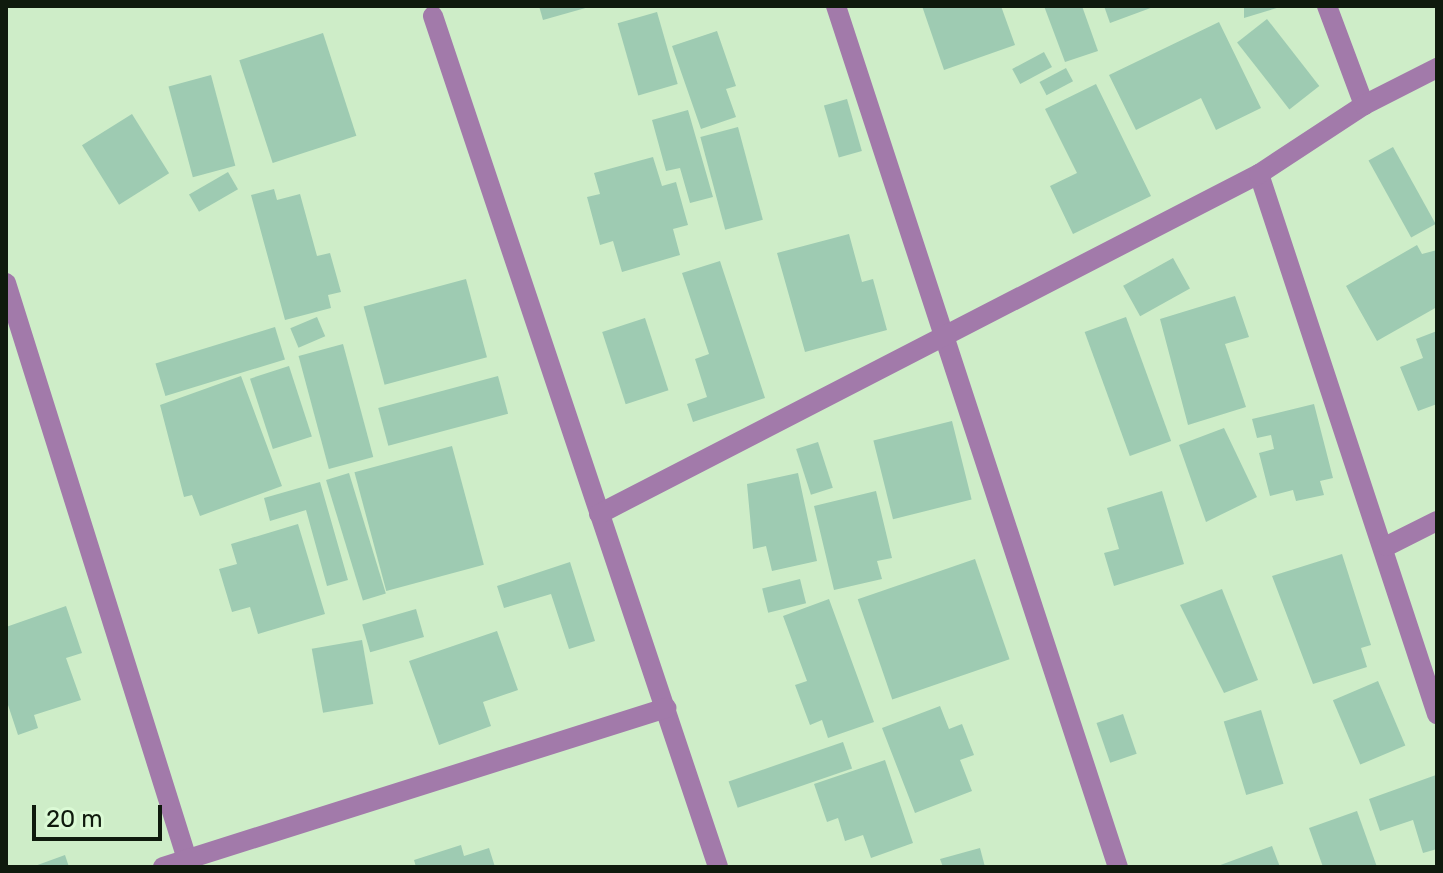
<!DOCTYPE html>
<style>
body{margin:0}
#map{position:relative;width:1443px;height:873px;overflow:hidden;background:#ceedc8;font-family:Rubik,sans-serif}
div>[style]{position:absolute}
.building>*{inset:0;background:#9ecbb2;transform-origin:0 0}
.minor>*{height:20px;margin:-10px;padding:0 10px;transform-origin:10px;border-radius:10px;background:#a27aaa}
span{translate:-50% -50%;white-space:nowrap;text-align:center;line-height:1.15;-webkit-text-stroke:7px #dbfad5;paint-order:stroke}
.frame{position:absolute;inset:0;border:8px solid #0f1a0d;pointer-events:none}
.scale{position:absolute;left:32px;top:805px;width:130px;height:36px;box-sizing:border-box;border:4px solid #0f1a0d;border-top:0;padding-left:10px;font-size:24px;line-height:28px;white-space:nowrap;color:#0f1a0d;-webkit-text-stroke:6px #dbfad5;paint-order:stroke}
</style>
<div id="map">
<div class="building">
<div style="clip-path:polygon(539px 6px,589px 6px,589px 7px,543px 20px)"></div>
<div style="clip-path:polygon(922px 6px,1001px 6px,1015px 45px,944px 70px)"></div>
<div style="clip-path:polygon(1044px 6px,1082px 6px,1098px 51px,1065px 62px)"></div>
<div style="clip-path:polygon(1104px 6px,1156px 6px,1110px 23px)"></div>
<div style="clip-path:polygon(1244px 6px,1280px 6px,1280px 7px,1244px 18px)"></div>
<div style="left:657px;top:12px;width:75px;height:41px;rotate:74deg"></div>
<div style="left:1267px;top:19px;width:85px;height:38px;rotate:52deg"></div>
<div style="clip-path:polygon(1219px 22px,1261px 108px,1216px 130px,1201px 98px,1136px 130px,1109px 75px)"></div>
<div style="clip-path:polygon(717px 31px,736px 86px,726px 89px,736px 117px,701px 129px,672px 46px)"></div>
<div style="left:323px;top:33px;width:108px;height:88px;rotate:72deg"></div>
<div style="left:1044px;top:52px;width:17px;height:36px;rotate:62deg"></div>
<div style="left:1066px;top:68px;width:15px;height:30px;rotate:62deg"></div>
<div style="left:211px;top:75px;width:94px;height:44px;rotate:75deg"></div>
<div style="clip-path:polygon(1096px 84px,1151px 196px,1073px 234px,1050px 186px,1077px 173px,1045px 109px)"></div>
<div style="left:847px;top:99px;width:54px;height:24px;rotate:74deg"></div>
<div style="clip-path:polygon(688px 110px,713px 197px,690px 203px,680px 168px,666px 171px,652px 120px)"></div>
<div style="left:132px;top:114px;width:70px;height:59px;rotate:58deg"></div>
<div style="left:738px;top:127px;width:96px;height:39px;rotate:75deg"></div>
<div style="left:1393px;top:147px;width:88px;height:28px;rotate:61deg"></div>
<div style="clip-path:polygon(653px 157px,662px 186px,676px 182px,688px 225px,673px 229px,680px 255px,622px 272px,613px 241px,600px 245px,587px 197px,600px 194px,594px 173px)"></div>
<div style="left:228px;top:172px;width:20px;height:45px;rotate:60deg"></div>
<div style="clip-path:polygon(274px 189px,277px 200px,300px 194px,317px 256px,330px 253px,341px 292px,328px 295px,331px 308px,285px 320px,251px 195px)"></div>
<div style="clip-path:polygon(849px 234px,862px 282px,873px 279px,887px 330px,805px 352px,777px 253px)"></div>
<div style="clip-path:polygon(1417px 245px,1422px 254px,1437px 250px,1437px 307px,1377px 341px,1346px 286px)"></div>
<div style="left:1173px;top:258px;width:35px;height:57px;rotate:61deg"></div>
<div style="clip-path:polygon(720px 261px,765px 398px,693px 422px,687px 404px,707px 397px,695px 359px,709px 354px,682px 273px)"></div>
<div style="left:466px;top:279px;width:81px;height:106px;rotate:75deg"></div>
<div style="clip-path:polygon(1235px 296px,1249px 337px,1225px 344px,1246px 407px,1188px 425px,1160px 319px)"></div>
<div style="left:317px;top:317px;width:21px;height:29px;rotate:67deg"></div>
<div style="left:1126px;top:317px;width:132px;height:44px;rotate:70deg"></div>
<div style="left:645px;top:318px;width:76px;height:45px;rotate:72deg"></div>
<div style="left:275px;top:327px;width:34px;height:125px;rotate:73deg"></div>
<div style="clip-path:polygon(1437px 331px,1437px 404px,1418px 411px,1400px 367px,1423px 358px,1416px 339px)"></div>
<div style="left:343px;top:344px;width:117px;height:46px;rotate:75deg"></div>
<div style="left:289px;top:366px;width:74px;height:41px;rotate:72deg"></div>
<div style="clip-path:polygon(241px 376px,282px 486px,200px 516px,192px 495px,184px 497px,160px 405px)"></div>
<div style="left:498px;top:376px;width:39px;height:124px;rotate:75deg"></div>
<div style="clip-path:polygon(1314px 404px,1333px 478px,1320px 481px,1324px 495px,1296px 501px,1293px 490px,1270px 496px,1259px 453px,1274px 449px,1271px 435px,1257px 438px,1252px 419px)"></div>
<div style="left:952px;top:421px;width:81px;height:81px;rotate:76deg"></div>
<div style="clip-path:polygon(1224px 428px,1257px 497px,1206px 522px,1179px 445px)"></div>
<div style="left:818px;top:442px;width:48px;height:23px;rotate:72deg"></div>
<div style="left:452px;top:446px;width:123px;height:101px;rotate:75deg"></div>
<div style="left:349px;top:473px;width:126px;height:24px;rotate:73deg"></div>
<div style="clip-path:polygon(798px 473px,817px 561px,772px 571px,766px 546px,753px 549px,747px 484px)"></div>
<div style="clip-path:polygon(320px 482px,348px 580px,327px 586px,306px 510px,270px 521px,264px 498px)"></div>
<div style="clip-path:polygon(876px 491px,892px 558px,877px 561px,882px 579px,834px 590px,814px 506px)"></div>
<div style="clip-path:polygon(1162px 491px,1184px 564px,1114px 586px,1104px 553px,1119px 549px,1107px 508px)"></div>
<div style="clip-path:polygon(298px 524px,325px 614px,258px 634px,250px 607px,232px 612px,219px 569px,237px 564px,231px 544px)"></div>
<div style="clip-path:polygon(1342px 554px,1371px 645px,1361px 648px,1367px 667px,1313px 684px,1272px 576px)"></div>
<div style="left:975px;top:559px;width:106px;height:124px;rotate:71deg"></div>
<div style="clip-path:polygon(570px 562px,595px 641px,569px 649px,551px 594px,504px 608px,497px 586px)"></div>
<div style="left:800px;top:579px;width:25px;height:39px;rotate:76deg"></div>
<div style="clip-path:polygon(1222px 589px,1258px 680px,1224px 693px,1180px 605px)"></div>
<div style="clip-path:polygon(829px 599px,874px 722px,828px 738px,822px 720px,810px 725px,795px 685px,807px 681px,783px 616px)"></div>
<div style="clip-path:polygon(66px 606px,82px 653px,66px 658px,81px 700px,34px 715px,38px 728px,18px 735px,6px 699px,6px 627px)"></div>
<div style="left:416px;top:609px;width:29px;height:56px;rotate:74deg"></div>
<div style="clip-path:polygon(497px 631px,518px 690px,483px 702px,491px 726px,439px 745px,409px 661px)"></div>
<div style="left:362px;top:640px;width:65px;height:51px;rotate:80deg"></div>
<div style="left:1378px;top:681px;width:70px;height:49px;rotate:67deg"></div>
<div style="clip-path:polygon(940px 706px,949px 729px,962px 724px,974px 755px,960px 760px,972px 791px,915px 813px,882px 728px)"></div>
<div style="left:1261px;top:710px;width:77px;height:39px;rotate:73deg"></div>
<div style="left:1123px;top:714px;width:42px;height:28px;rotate:71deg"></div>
<div style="left:843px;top:742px;width:28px;height:121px;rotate:71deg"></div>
<div style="clip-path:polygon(885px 760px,913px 843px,871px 858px,863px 835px,845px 841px,838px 818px,827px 822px,814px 784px)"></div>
<div style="clip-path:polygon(1436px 775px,1437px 849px,1423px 853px,1413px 820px,1380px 831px,1369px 799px)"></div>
<div style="clip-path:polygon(1357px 811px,1377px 867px,1323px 867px,1309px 828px)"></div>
<div style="clip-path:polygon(461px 845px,464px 856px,489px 848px,495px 867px,416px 867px,414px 860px)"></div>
<div style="clip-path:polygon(1272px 846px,1280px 867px,1215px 867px)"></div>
<div style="clip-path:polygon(980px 848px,985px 867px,943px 867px,940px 859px)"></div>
<div style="clip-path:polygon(65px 855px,69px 867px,32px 867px)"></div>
</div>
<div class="minor">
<div style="left:836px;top:6px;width:906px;rotate:71.87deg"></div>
<div style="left:1327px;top:6px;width:106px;rotate:69.5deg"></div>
<div style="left:433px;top:16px;width:897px;rotate:71.48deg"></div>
<div style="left:1259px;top:174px;width:569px;rotate:71.76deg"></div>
<div style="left:6px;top:283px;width:604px;rotate:72.56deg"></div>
<div style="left:599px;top:514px;width:742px;rotate:-27.26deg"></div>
<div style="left:1259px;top:174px;width:126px;rotate:-33.3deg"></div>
<div style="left:1364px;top:105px;width:82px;rotate:-26.9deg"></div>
<div style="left:1387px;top:546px;width:56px;rotate:-26.6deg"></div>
<div style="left:163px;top:867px;width:528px;rotate:-17.54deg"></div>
</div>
<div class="frame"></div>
<div class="scale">20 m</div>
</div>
